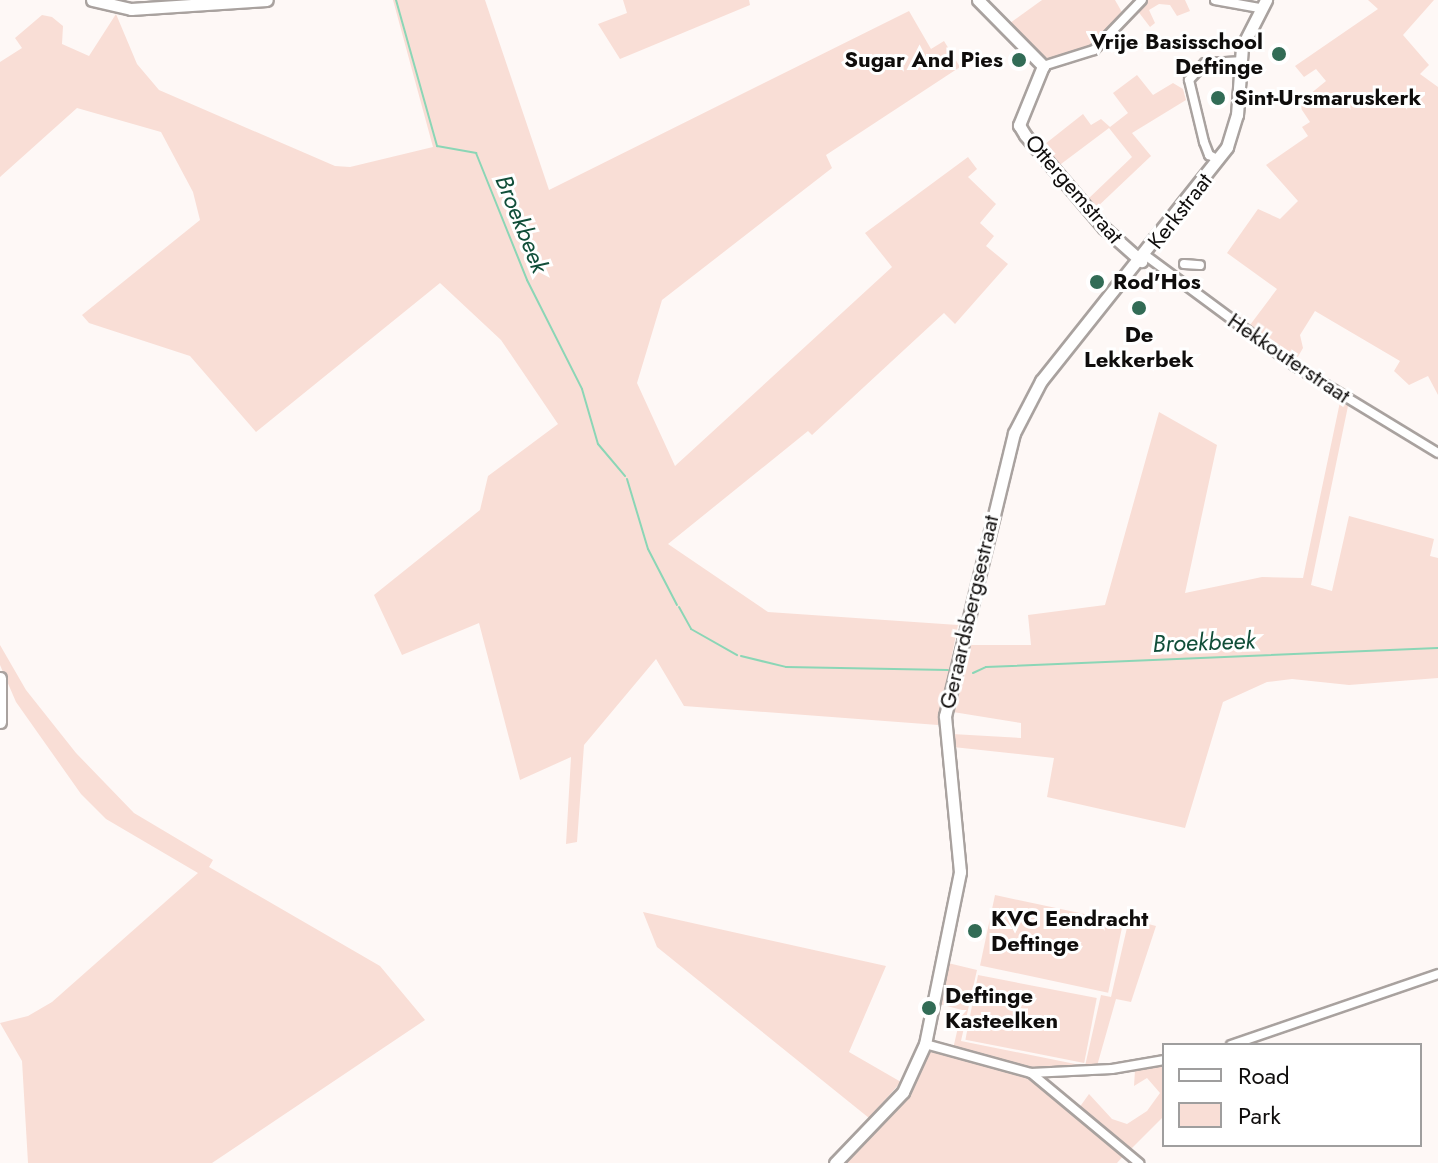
<!DOCTYPE html>
<style>
body{margin:0}
#map{position:relative;width:1438px;height:1163px;overflow:hidden;background:#fef8f6;font-family:Jost,sans-serif}
div>[style]{position:absolute}
.green>*{inset:0;background:#f9ded6;transform-origin:0 0}
.stream>*{height:2px;margin:-1px;padding:0 1px;transform-origin:1px;border-radius:1px;background:#8bd6b6}
.roads{filter:drop-shadow(2px 0 #a9a29f) drop-shadow(-2px 0 #a9a29f) drop-shadow(0 2px #a9a29f) drop-shadow(0 -2px #a9a29f)}
.street>*{height:8px;margin:-4px;padding:0 4px;transform-origin:4px;border-radius:4px;background:#fff}
.secondary>*{height:11px;margin:-5.5px;padding:0 5.5px;transform-origin:5.5px;border-radius:5.5px;background:#fff}
.dots>*{width:22px;height:22px;translate:-50% -50%;box-sizing:border-box;border:4px solid #fff;border-radius:50%}
span{translate:-50% -50%;white-space:nowrap;text-align:center;line-height:1.15;-webkit-text-stroke:6px #fff;paint-order:stroke}
.poi-label{font-size:22px;color:#0f0d0c;font-weight:700}
.right{translate:-100% -50%;text-align:right}
.left{translate:0 -50%;text-align:left}
.street-label{font-size:22px;color:#0f0d0c}
.water-label{font-size:24px;color:#114e39;font-style:italic}
.legend{position:absolute;left:1162px;top:1043px;width:260px;height:104px;box-sizing:border-box;background:#fff;border:2px solid #9f9e9e;margin:0;padding:10px 14px;list-style:none;font-size:24px;color:#0f0d0c}
.legend li{display:flex;align-items:center;gap:16px;height:40px}
.legend b{width:40px;border:2px solid #9f9e9e}
</style>
<div id="map">
<div class="green">
<div style="clip-path:polygon(393px 0,485px 0,549px 190px,909px 11px,931px 49px,944px 41px,960px 67px,826px 155px,832px 168px,662px 300px,637px 383px,675px 466px,892px 267px,865px 233px,968px 157px,977px 169px,968px 177px,996px 204px,980px 223px,994px 236px,986px 246px,1008px 264px,955px 324px,944px 313px,812px 435px,808px 431px,668px 544px,768px 612px,958px 625px,938px 725px,684px 706px,656px 659px,584px 745px,577px 842px,566px 844px,571px 757px,520px 780px,479px 623px,402px 655px,374px 595px,480px 510px,488px 476px,558px 424px,501px 340px,440px 283px,256px 432px,190px 356px,89px 323px,82px 315px,200px 220px,193px 192px,161px 132px,77px 108px,0 177px,0 62px,22px 48px,15px 38px,42px 15px,52px 17px,63px 26px,62px 44px,89px 56px,116px 14px,137px 64px,159px 90px,335px 166px,350px 167px,433px 147px)"></div>
<div style="clip-path:polygon(623px 0,749px 0,750px 5px,620px 59px,598px 24px,627px 13px)"></div>
<div style="clip-path:polygon(1042px 0,1115px 0,1123px 14px,1090px 49px,1045px 60px,1006px 26px)"></div>
<div style="clip-path:polygon(1148px 0,1185px 0,1190px 11px,1177px 16px,1170px 5px,1159px 4px,1149px 10px,1155px 23px,1150px 27px,1137px 10px)"></div>
<div style="clip-path:polygon(1368px 0,1434px 0,1403px 35px,1429px 65px,1420px 74px,1438px 87px,1438px 395px,1428px 376px,1409px 385px,1394px 371px,1400px 361px,1315px 311px,1300px 335px,1303px 348px,1296px 360px,1250px 325px,1277px 289px,1227px 253px,1258px 209px,1280px 219px,1298px 201px,1266px 165px,1308px 136px,1302px 127px,1310px 122px,1298px 104px,1326px 81px,1316px 69px,1304px 77px,1295px 66px,1378px 9px)"></div>
<div style="clip-path:polygon(1137px 75px,1153px 95px,1173px 83px,1183px 89px,1186px 100px,1132px 133px,1151px 156px,1094px 210px,1087px 200px,1132px 157px,1109px 128px,1057px 167px,1040px 148px,1083px 114px,1091px 125px,1101px 119px,1110px 127px,1128px 113px,1113px 93px)"></div>
<div style="clip-path:polygon(1340px 402px,1348px 406px,1311px 585px,1332px 591px,1349px 516px,1434px 539px,1430px 556px,1438px 558px,1438px 678px,1349px 685px,1292px 679px,1267px 682px,1223px 702px,1185px 828px,1047px 797px,1054px 758px,953px 747px,952px 734px,1021px 738px,1021px 723px,953px 712px,968px 645px,1031px 645px,1028px 615px,1105px 605px,1159px 412px,1217px 445px,1185px 593px,1262px 577px,1303px 578px)"></div>
<div style="clip-path:polygon(0 645px,26px 690px,76px 753px,134px 813px,213px 860px,209px 867px,380px 966px,425px 1020px,212px 1163px,28px 1163px,22px 1061px,0 1023px,28px 1016px,52px 1002px,198px 873px,106px 819px,81px 794px,16px 702px,0 665px)"></div>
<div style="left:995px;top:895px;width:131px;height:72px;rotate:12deg"></div>
<div style="clip-path:polygon(643px 912px,886px 966px,849px 1052px,901px 1082px,869px 1118px,657px 947px)"></div>
<div style="clip-path:polygon(1129px 919px,1156px 926px,1131px 1002px,1116px 999px,1097px 1066px,1030px 1068px,953px 1049px,962px 1010px,939px 1004px,948px 963px,977px 970px,961px 1041px,1085px 1066px,1101px 995px,1111px 997px)"></div>
<div style="left:978px;top:975px;width:121px;height:66px;rotate:11deg"></div>
<div style="clip-path:polygon(934px 1051px,1029px 1076px,1125px 1154px,1117px 1163px,846px 1163px,910px 1093px,928px 1052px)"></div>
<div style="clip-path:polygon(1164px 1063px,1164px 1116px,1130px 1150px,1079px 1108px,1089px 1094px,1112px 1119px,1127px 1124px,1147px 1111px,1160px 1093px,1147px 1078px,1134px 1086px,1135px 1070px)"></div>
</div>
<div class="stream">
<div style="left:396px;top:0;width:152px;rotate:74.3deg"></div>
<div style="left:437px;top:146px;width:40px;rotate:10deg"></div>
<div style="left:476px;top:153px;width:137px;rotate:68.1deg"></div>
<div style="left:527px;top:280px;width:122px;rotate:63.2deg"></div>
<div style="left:582px;top:389px;width:57px;rotate:73.8deg"></div>
<div style="left:598px;top:444px;width:42px;rotate:49.8deg"></div>
<div style="left:627px;top:479px;width:73px;rotate:73.3deg"></div>
<div style="left:648px;top:549px;width:63px;rotate:62.6deg"></div>
<div style="left:679px;top:607px;width:25px;rotate:61deg"></div>
<div style="left:691px;top:629px;width:53px;rotate:29.5deg"></div>
<div style="left:741px;top:656px;width:46px;rotate:13.7deg"></div>
<div style="left:786px;top:667px;width:162px;rotate:1.1deg"></div>
<div style="left:973px;top:673px;width:14px;rotate:-25deg"></div>
<div style="left:986px;top:667px;width:452px;rotate:-2.4deg"></div>
</div>
<div class="roads">
<div class="street">
<div style="left:1215px;top:0;width:45px;rotate:10.3deg"></div>
<div style="left:1043px;top:66px;width:53px;rotate:-17.4deg"></div>
<div style="left:1094px;top:50px;width:69px;rotate:-46.2deg"></div>
<div style="left:1219px;top:160px;width:11px;rotate:-153deg"></div>
<div style="left:1209px;top:155px;width:14px;rotate:-111deg"></div>
<div style="left:1204px;top:142px;width:64px;rotate:-103.6deg"></div>
<div style="left:1189px;top:80px;width:23px;rotate:-47deg"></div>
<div style="left:1205px;top:63px;width:35px;rotate:-3deg"></div>
<div style="left:1145px;top:255px;width:187px;rotate:36.5deg"></div>
<div style="left:1295px;top:366px;width:167px;rotate:31.3deg"></div>
<div style="left:1184px;top:264px;width:16px;rotate:4deg"></div>
<div style="left:925px;top:1044px;width:110px;rotate:15.3deg"></div>
<div style="left:1031px;top:1073px;width:141px;rotate:39.8deg"></div>
<div style="left:1231px;top:1045px;width:219px;rotate:-18.9deg"></div>
<div style="left:1031px;top:1073px;width:81px;rotate:-2.8deg"></div>
<div style="left:1112px;top:1069px;width:53px;rotate:-9.8deg"></div>
</div>
<div class="secondary">
<div style="left:92px;top:0;width:40px;rotate:13deg"></div>
<div style="left:131px;top:9px;width:136px;rotate:-3.8deg"></div>
<div style="left:978px;top:0;width:93px;rotate:45.4deg"></div>
<div style="left:1043px;top:66px;width:64px;rotate:112.1deg"></div>
<div style="left:1019px;top:125px;width:12px;rotate:59deg"></div>
<div style="left:1025px;top:135px;width:122px;rotate:49.7deg"></div>
<div style="left:1104px;top:228px;width:50px;rotate:41.7deg"></div>
<div style="left:0;top:678px;width:44px;rotate:90deg"></div>
<div style="left:835px;top:1163px;width:98px;rotate:-46.2deg"></div>
<div style="left:903px;top:1092px;width:53px;rotate:-65.4deg"></div>
<div style="left:925px;top:1044px;width:176px;rotate:-78.5deg"></div>
<div style="left:960px;top:872px;width:157px;rotate:-95.5deg"></div>
<div style="left:945px;top:716px;width:291px;rotate:-76.3deg"></div>
<div style="left:1014px;top:433px;width:59px;rotate:-62.6deg"></div>
<div style="left:1041px;top:381px;width:299px;rotate:-51.5deg"></div>
<div style="left:1227px;top:147px;width:34px;rotate:-73deg"></div>
<div style="left:1237px;top:115px;width:68px;rotate:-85.8deg"></div>
<div style="left:1242px;top:47px;width:53px;rotate:-62.9deg"></div>
</div>
</div>
<div class="dots">
<div style="left:1279px;top:54px;background:#326c56"></div>
<div style="left:1019px;top:60px;background:#326c56"></div>
<div style="left:1218px;top:98px;background:#326c56"></div>
<div style="left:1097px;top:282px;background:#326c56"></div>
<div style="left:1139px;top:308px;background:#326c56"></div>
<div style="left:975px;top:931px;background:#326c56"></div>
<div style="left:929px;top:1008px;background:#326c56"></div>
</div>
<div class="poi-label">
<span class="right" style="left:1263px;top:54px">Vrije Basisschool<br>Deftinge</span>
<span class="right" style="left:1003px;top:60px">Sugar And Pies</span>
<span class="left" style="left:1234px;top:98px">Sint-Ursmaruskerk</span>
<span class="left" style="left:1113px;top:282px">Rod'Hos</span>
<span style="left:1139px;top:347px">De<br>Lekkerbek</span>
<span class="left" style="left:991px;top:931px">KVC Eendracht<br>Deftinge</span>
<span class="left" style="left:945px;top:1008px">Deftinge<br>Kasteelken</span>
</div>
<div class="street-label">
<span style="left:1074px;top:189px;rotate:49deg">Ottergemstraat</span>
<span style="left:1180px;top:211px;rotate:-52deg">Kerkstraat</span>
<span style="left:1289px;top:358px;rotate:34deg">Hekkouterstraat</span>
<span style="left:969px;top:612px;rotate:-77deg">Geraardsbergsestraat</span>
</div>
<div class="water-label">
<span style="left:522px;top:224px;rotate:68deg">Broekbeek</span>
<span style="left:1204px;top:642px;rotate:-2deg">Broekbeek</span>
</div>
<ul class="legend">
<li><b style="height:10px;background:#fff"></b>Road</li>
<li><b style="height:22px;background:#f9ded6"></b>Park</li>
</ul>
</div>
